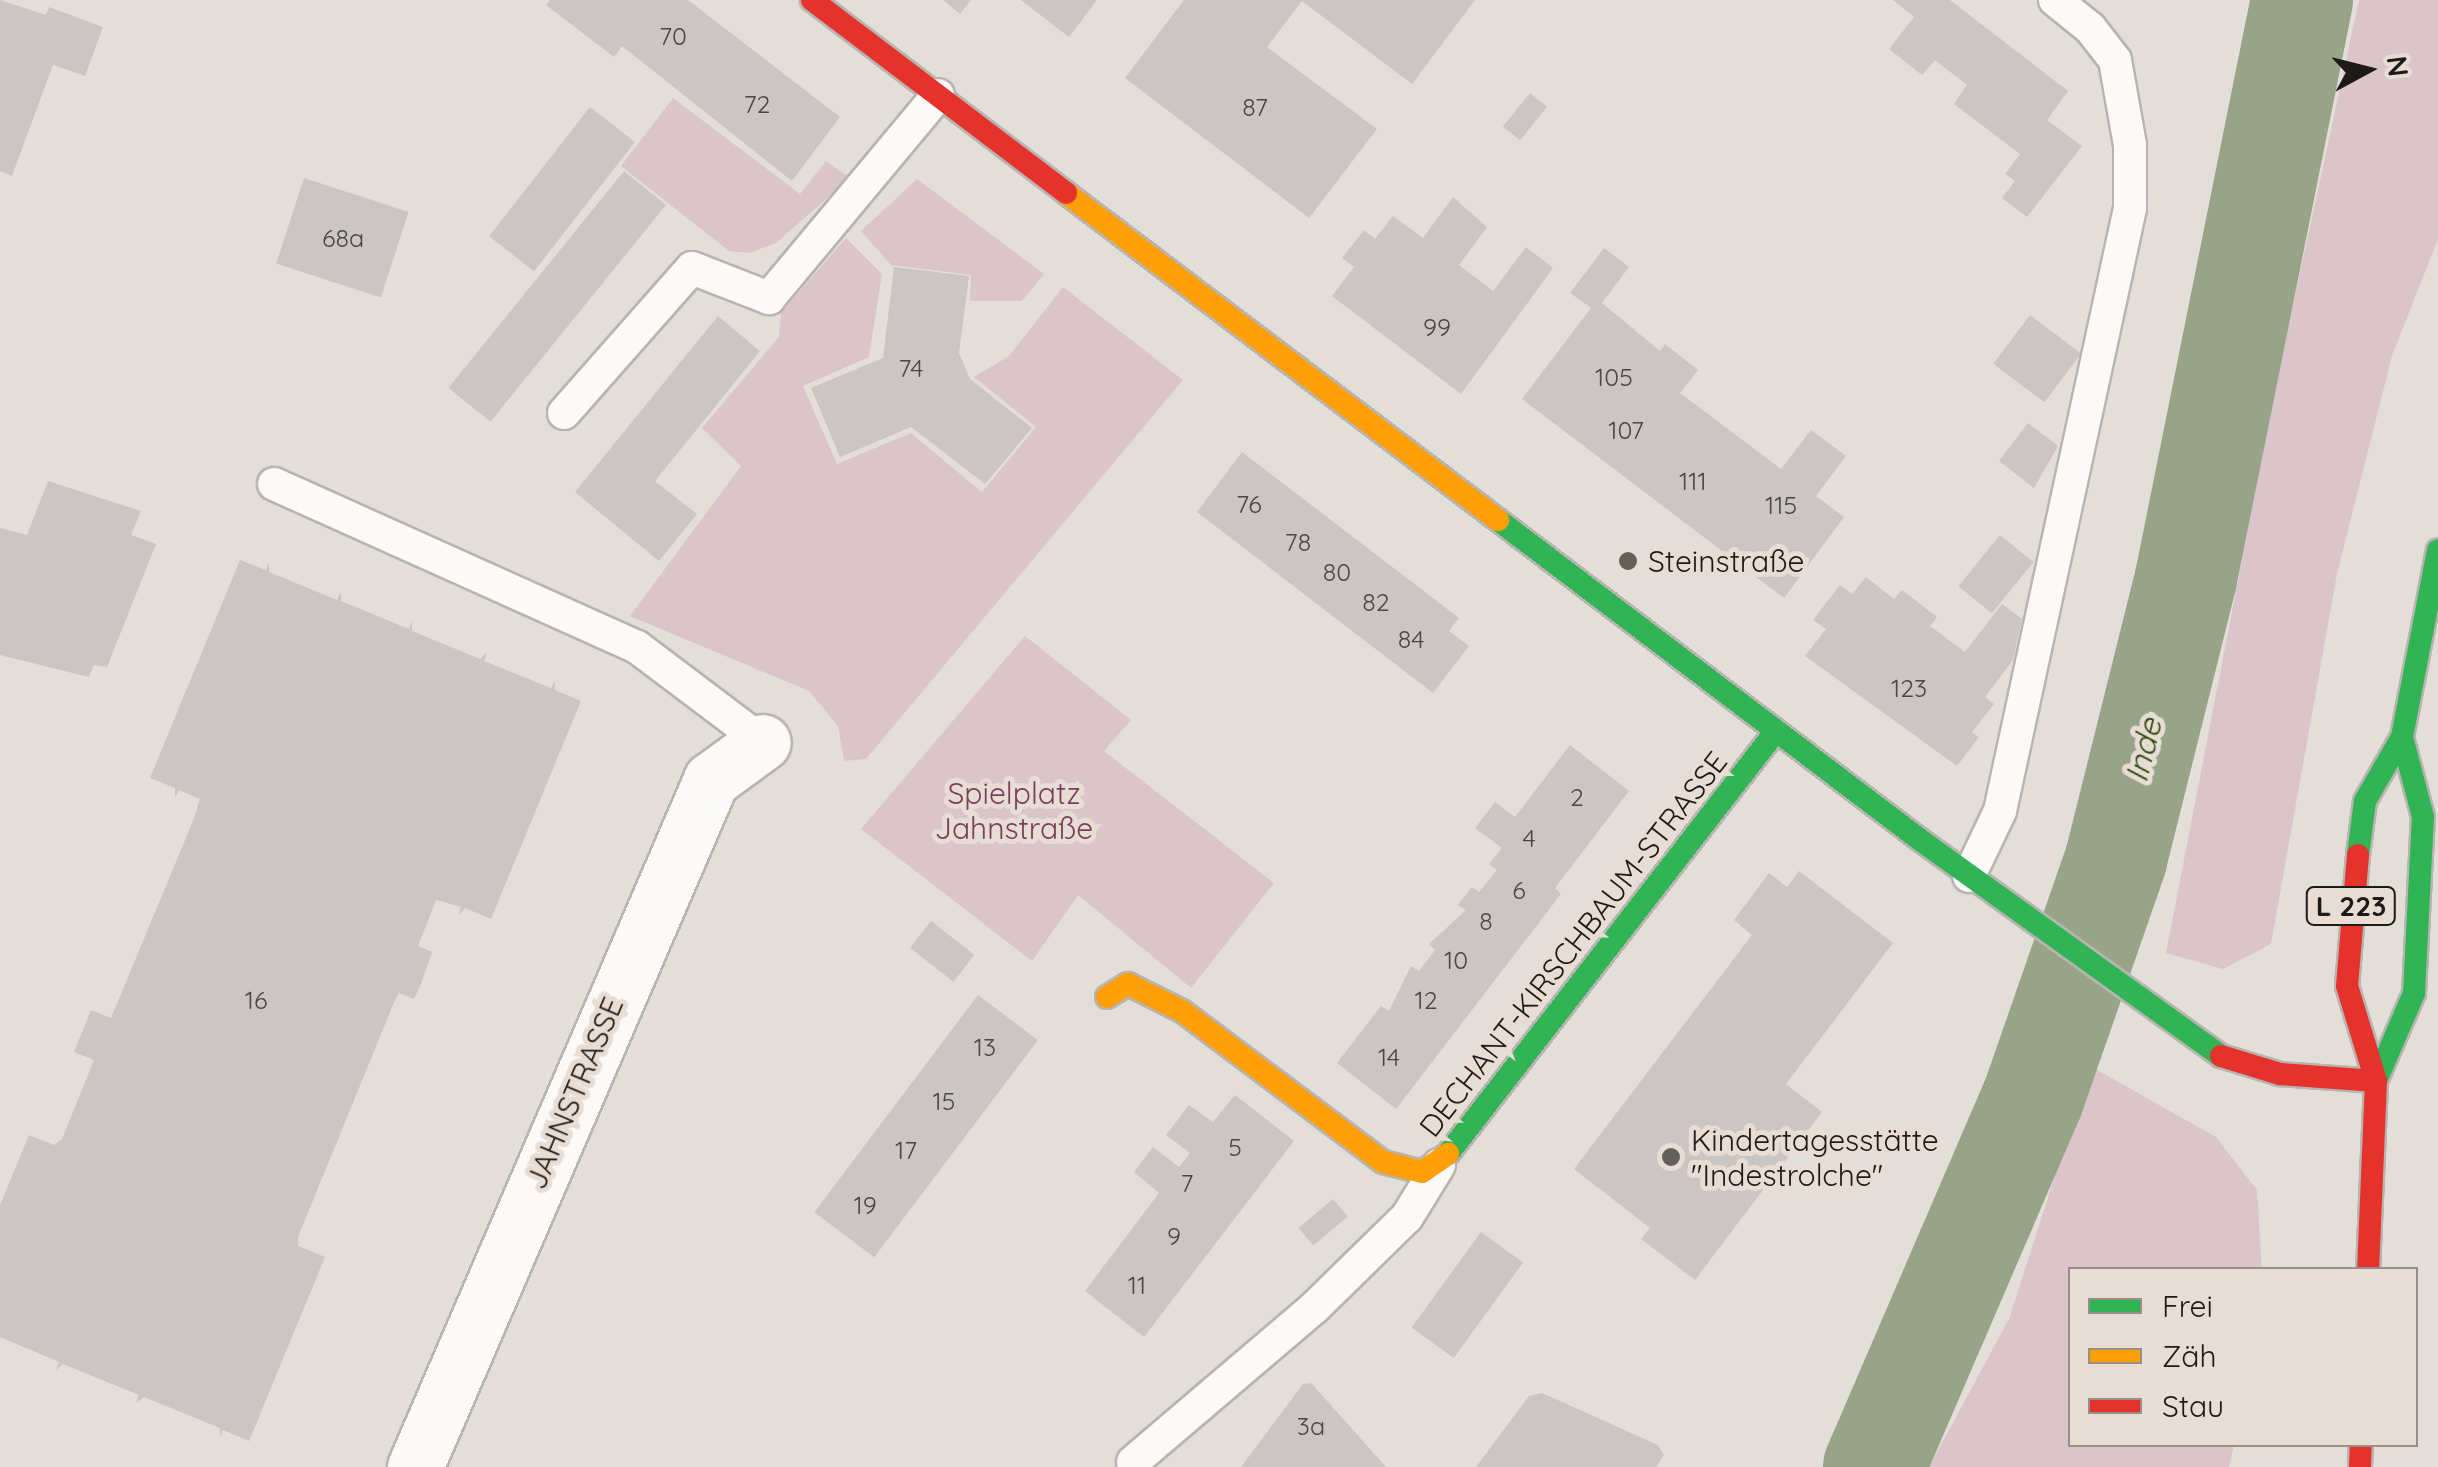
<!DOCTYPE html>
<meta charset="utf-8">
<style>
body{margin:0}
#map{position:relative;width:2438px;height:1467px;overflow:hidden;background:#e4ded9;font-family:Quicksand,sans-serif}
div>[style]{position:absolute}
.green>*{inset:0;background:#dbc5ca}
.river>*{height:102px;margin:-51px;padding:0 51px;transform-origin:51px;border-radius:51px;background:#97a488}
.building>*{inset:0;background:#cbc5c3;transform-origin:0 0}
.roads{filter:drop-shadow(2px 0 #b8b4b0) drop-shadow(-2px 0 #b8b4b0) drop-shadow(0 2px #b8b4b0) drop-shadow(0 -2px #b8b4b0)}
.lane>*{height:32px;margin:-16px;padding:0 16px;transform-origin:16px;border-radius:16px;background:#fbfaf9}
.street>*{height:55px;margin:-27.5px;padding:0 27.5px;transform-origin:27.5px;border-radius:27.5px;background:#fbfaf9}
.fast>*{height:22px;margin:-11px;padding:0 11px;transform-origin:11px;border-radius:11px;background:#30b455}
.slow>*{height:22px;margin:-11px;padding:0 11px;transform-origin:11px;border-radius:11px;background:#ff9f0a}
.jam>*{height:22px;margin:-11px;padding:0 11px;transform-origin:11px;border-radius:11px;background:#e5322d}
.dots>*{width:28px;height:28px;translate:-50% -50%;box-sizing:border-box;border:5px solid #e8ddd4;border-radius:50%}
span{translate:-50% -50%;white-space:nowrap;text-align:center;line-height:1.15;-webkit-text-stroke:10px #e8ddd4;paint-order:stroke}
.number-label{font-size:25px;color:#4b4644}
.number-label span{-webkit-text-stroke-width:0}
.shield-label span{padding:2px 8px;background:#e8ddd4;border:2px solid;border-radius:8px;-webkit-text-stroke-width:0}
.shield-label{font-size:28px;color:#1e1a17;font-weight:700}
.poi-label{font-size:30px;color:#1e1a17}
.left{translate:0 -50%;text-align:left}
.park-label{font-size:30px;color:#7a3e59}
.street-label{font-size:30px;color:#1e1a17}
.water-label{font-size:32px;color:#2e4a11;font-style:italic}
.legend{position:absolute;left:2068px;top:1267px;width:350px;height:180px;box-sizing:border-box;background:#e8ddd4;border:2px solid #978f88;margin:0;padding:12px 18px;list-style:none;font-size:30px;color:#1e1a17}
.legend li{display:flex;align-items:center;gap:20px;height:50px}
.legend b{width:50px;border:2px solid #978f88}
.north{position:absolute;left:2318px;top:20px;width:100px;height:100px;-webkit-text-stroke:8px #e8ddd4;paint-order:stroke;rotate:83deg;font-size:28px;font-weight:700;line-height:40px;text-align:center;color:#1e1a17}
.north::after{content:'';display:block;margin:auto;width:35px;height:45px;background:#1e1a17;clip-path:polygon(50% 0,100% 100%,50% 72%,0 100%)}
</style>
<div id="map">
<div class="green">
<div style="clip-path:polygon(2359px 0,2438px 0,2438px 239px,2392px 356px,2337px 574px,2271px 944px,2223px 969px,2166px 953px,2276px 384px)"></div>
<div style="clip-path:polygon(673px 98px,800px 194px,826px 161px,850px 178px,776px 243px,749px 253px,729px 251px,621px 166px)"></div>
<div style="clip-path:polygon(917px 179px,1044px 274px,1022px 301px,970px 301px,971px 275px,891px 265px,861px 231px)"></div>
<div style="clip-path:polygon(846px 238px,882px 274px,869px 357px,803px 386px,837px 464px,911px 433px,982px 492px,1036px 427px,974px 377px,1009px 356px,1063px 287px,1183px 380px,866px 759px,844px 761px,838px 726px,809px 691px,630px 616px,741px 466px,702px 428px,779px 337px,781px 313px)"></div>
<div style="clip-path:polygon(1025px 636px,1131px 720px,1104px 751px,1274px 883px,1191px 988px,1078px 895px,1032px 961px,861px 829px)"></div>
<div style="clip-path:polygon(2090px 1066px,2216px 1137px,2257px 1190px,2262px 1269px,2070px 1270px,2070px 1444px,2234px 1445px,2229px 1467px,1929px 1467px,2009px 1319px)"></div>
</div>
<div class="river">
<div style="left:1874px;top:1467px;width:402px;rotate:-66.7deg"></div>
<div style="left:2033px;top:1098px;width:253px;rotate:-70.8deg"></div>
<div style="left:2116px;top:859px;width:290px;rotate:-76deg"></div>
<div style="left:2186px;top:578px;width:590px;rotate:-78.65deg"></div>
</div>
<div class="building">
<div style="clip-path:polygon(0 0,46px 15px,49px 7px,103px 27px,85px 76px,53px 65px,12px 176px,0 171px)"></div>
<div style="clip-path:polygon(550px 0,688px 0,840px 117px,792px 181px,622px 46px,614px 57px,546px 5px)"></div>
<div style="clip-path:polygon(943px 0,971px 0,960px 14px)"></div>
<div style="clip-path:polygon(1021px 0,1097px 0,1069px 37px)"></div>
<div style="clip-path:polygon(1184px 0,1475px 0,1412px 84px,1302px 1px,1267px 47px,1377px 129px,1309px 218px,1125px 78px)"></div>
<div style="clip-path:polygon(1893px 0,1950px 0,2068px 91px,2047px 120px,2082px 146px,2027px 217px,2002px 198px,2015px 181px,2005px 174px,2020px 154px,1954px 104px,1967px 85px,1935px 60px,1922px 75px,1889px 49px,1914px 17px)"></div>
<div style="left:1530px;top:93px;width:22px;height:43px;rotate:39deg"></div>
<div style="left:590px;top:107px;width:57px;height:164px;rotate:38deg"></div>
<div style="left:624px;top:171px;width:54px;height:279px;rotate:39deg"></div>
<div style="left:304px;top:178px;width:110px;height:90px;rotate:18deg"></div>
<div style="clip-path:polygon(1453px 197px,1487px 227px,1459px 265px,1493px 291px,1526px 247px,1553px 268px,1461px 394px,1332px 296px,1354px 267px,1342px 258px,1364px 230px,1375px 239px,1393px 216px,1423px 238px)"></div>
<div style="clip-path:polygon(1604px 248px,1629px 267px,1602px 303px,1660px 351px,1665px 344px,1698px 370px,1680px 393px,1781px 469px,1811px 430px,1846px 456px,1816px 496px,1844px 517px,1784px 598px,1522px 399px,1591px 308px,1570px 293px)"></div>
<div style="clip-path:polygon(894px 267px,969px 276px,959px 353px,970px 379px,1032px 428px,985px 484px,911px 427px,840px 457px,811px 388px,883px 358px)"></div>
<div style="left:2030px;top:315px;width:64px;height:61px;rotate:37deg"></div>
<div style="clip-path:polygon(718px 316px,760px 351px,655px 481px,697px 514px,659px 561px,575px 492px)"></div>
<div style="clip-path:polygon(2028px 423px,2058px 446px,2034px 488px,1999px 461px)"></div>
<div style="clip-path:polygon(1242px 452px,1459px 618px,1449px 631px,1469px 646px,1433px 693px,1197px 512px)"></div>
<div style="clip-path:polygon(48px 481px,141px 511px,131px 535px,156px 544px,107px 667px,94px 665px,89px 677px,0 655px,0 528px,27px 535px)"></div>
<div style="left:2000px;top:535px;width:43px;height:66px;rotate:39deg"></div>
<div style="clip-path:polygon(240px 560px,266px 570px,269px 562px,269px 572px,337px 600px,341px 592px,341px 601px,409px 629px,412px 621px,412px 631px,480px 659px,487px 652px,484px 661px,551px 688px,555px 681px,555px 690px,581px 701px,491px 919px,465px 908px,458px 916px,461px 907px,436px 900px,418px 946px,432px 952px,421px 984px,414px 999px,399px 993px,395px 1000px,298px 1237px,298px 1246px,325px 1257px,249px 1441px,223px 1430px,220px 1438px,220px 1428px,144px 1397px,136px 1403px,139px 1395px,63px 1364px,56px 1370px,59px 1362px,0 1337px,0 1205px,29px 1135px,54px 1145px,62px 1139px,94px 1060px,74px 1052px,91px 1010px,111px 1018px,193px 821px,200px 799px,179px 790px,175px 798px,175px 788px,150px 778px)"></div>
<div style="clip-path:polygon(1866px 577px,1894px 599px,1902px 590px,1937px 617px,1930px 626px,1965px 652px,2002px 604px,2022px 619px,2013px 660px,1985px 697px,1994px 704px,1972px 732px,1979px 737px,1957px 766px,1805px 656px,1826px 629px,1813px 620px,1840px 585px,1852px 594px)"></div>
<div style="clip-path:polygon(1570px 745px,1629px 791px,1555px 888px,1561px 894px,1396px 1109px,1337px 1063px,1381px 1006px,1389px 1011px,1411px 966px,1419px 971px,1435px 950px,1429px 944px,1466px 910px,1458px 905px,1472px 887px,1479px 892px,1497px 870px,1489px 864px,1502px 848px,1475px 828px,1495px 802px,1515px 817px)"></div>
<div style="clip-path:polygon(1799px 871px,1893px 943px,1786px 1084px,1822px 1112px,1695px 1280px,1641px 1239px,1650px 1228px,1574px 1169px,1752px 935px,1734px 920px,1769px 873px,1787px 887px)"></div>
<div style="left:931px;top:921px;width:55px;height:34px;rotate:38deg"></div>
<div style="left:978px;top:995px;width:75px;height:272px;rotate:37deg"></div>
<div style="clip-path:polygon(1235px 1095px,1294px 1141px,1144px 1337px,1085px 1291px,1159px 1193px,1134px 1172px,1153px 1147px,1179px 1167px,1190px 1153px,1166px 1135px,1189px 1105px,1213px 1122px)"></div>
<div style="left:1333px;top:1199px;width:23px;height:45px;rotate:50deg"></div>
<div style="left:1481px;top:1232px;width:52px;height:118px;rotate:36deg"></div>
<div style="clip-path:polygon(1311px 1383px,1386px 1467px,1241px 1467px,1303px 1384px)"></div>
<div style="clip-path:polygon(1542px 1393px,1658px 1445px,1664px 1455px,1656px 1467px,1476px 1467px,1529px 1396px)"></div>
</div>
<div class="roads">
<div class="lane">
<div style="left:564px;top:413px;width:193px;rotate:-48.6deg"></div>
<div style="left:692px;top:268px;width:83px;rotate:21.3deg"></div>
<div style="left:769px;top:298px;width:264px;rotate:-50.2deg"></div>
<div style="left:274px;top:484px;width:398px;rotate:24.2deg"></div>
<div style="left:637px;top:647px;width:158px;rotate:37deg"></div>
<div style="left:1969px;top:876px;width:72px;rotate:-64.5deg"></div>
<div style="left:2000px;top:811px;width:617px;rotate:-77.83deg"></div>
<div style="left:2130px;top:208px;width:63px;rotate:-90deg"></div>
<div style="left:2130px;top:145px;width:86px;rotate:-100deg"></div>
<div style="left:2115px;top:60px;width:41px;rotate:-128deg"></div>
<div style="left:2090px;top:28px;width:45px;rotate:-141.3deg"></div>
<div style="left:1133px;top:1462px;width:238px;rotate:-40.4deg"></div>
<div style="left:1314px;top:1308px;width:130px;rotate:-44.4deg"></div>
<div style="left:1407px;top:1217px;width:61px;rotate:-58.4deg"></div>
</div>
<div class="street">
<div style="left:415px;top:1467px;width:748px;rotate:-66.69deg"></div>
<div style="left:711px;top:780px;width:64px;rotate:-36.2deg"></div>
</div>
<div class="fast">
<div style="left:1498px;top:520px;width:528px;rotate:37.15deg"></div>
<div style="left:1919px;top:839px;width:372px;rotate:35.7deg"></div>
<div style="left:2358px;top:855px;width:54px;rotate:-82.6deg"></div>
<div style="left:2365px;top:801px;width:74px;rotate:-60deg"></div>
<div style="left:2402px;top:737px;width:190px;rotate:-79.1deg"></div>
<div style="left:2376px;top:1081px;width:96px;rotate:-66.6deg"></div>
<div style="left:2414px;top:993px;width:176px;rotate:-87.1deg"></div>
<div style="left:2423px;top:817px;width:83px;rotate:-104.7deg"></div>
<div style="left:1448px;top:1154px;width:535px;rotate:-52.21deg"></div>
</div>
<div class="slow">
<div style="left:1066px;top:193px;width:542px;rotate:37.12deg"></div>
<div style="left:1107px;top:997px;width:25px;rotate:-32deg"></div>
<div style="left:1128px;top:984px;width:60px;rotate:26.6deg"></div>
<div style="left:1182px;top:1011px;width:251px;rotate:36.9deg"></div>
<div style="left:1383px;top:1162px;width:40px;rotate:14.4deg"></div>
<div style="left:1422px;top:1172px;width:32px;rotate:-35deg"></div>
</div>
<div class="jam">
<div style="left:812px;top:0;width:319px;rotate:37.2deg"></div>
<div style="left:2358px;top:855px;width:131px;rotate:94.8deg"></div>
<div style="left:2347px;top:986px;width:99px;rotate:73deg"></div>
<div style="left:2376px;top:1081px;width:189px;rotate:92.4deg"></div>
<div style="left:2221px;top:1056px;width:62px;rotate:17deg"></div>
<div style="left:2280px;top:1074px;width:96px;rotate:4.2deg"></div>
<div style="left:2360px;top:1467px;width:23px;rotate:-88deg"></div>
</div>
</div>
<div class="dots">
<div style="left:1628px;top:561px;background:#635f5b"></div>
<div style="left:1671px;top:1157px;background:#635f5b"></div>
</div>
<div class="number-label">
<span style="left:673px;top:36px">70</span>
<span style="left:757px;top:104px">72</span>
<span style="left:1255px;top:107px">87</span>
<span style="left:343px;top:238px">68a</span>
<span style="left:1437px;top:327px">99</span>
<span style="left:911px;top:368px">74</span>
<span style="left:1614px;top:377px">105</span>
<span style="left:1626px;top:430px">107</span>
<span style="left:1693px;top:481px">111</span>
<span style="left:1249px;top:504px">76</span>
<span style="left:1781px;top:505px">115</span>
<span style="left:1298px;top:542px">78</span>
<span style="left:1337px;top:572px">80</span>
<span style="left:1376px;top:602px">82</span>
<span style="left:1411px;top:639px">84</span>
<span style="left:1909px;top:688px">123</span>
<span style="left:1577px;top:797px">2</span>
<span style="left:1529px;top:838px">4</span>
<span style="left:1519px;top:890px">6</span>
<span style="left:1486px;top:921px">8</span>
<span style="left:1456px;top:960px">10</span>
<span style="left:256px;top:1000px">16</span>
<span style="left:1426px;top:1000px">12</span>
<span style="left:985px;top:1047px">13</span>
<span style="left:1389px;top:1057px">14</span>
<span style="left:944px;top:1101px">15</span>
<span style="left:1235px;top:1147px">5</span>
<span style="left:906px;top:1150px">17</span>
<span style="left:1187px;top:1183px">7</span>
<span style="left:865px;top:1205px">19</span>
<span style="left:1174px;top:1236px">9</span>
<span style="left:1137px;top:1285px">11</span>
<span style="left:1311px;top:1426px">3a</span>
</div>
<div class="shield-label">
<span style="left:2351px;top:906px">L 223</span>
</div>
<div class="poi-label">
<span class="left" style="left:1648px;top:561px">Steinstraße</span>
<span class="left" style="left:1691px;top:1157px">Kindertagesstätte<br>"Indestrolche"</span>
</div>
<div class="park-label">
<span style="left:1014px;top:810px">Spielplatz<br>Jahnstraße</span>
</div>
<div class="street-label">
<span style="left:1573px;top:944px;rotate:-52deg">DECHANT-KIRSCHBAUM-STRASSE</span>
<span style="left:574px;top:1093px;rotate:-67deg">JAHNSTRASSE</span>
</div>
<div class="water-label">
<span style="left:2143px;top:750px;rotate:-76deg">Inde</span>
</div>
<ul class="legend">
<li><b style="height:12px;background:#30b455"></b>Frei</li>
<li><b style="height:12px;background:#ff9f0a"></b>Zäh</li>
<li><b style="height:12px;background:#e5322d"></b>Stau</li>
</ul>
<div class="north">N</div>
</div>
